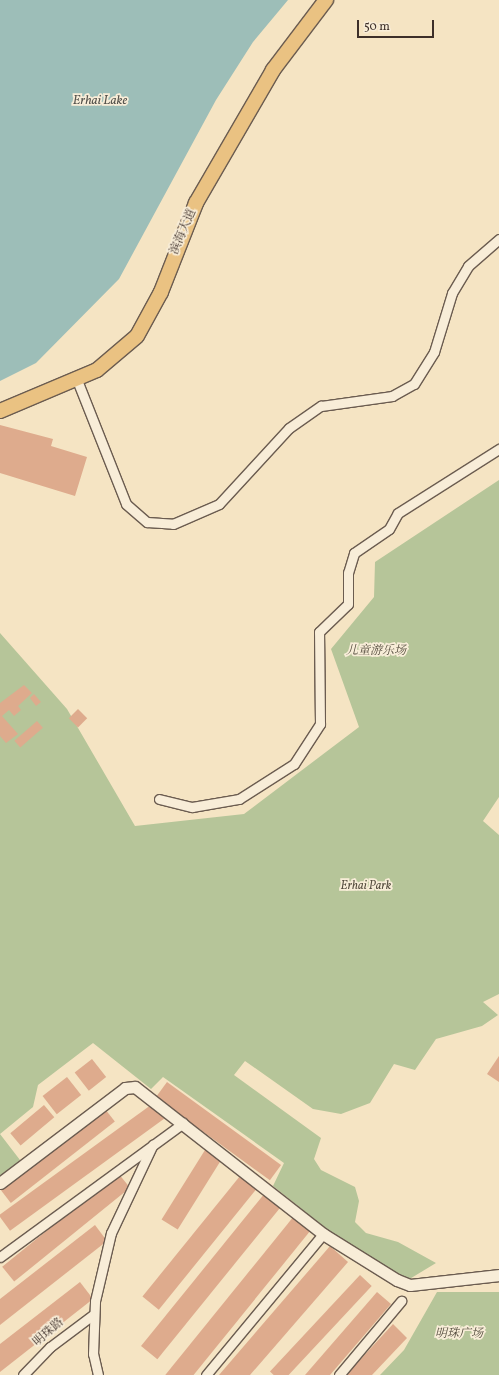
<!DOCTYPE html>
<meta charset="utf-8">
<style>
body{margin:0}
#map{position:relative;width:499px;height:1375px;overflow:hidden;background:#f5e4c3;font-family:Vollkorn,"Noto Serif SC",serif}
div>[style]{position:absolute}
.green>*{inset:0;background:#b6c599}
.water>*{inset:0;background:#9dbeb8}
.building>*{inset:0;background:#deab8d;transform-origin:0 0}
.roads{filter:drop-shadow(1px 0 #6b5c50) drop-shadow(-1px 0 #6b5c50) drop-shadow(0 1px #6b5c50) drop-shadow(0 -1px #6b5c50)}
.minor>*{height:9px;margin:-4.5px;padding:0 4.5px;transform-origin:4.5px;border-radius:4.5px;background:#f8edd8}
.tertiary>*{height:11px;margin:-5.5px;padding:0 5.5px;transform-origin:5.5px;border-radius:5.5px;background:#f8edd8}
.primary>*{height:14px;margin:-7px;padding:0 7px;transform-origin:7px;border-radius:7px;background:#eac282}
span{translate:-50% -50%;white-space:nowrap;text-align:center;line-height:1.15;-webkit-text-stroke:3.5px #f8edd8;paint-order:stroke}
.street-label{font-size:12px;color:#3d2f29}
.park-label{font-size:12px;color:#554d3f;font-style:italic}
.water-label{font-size:13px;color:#55534d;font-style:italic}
.scale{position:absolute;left:357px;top:20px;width:77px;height:18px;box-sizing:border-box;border:2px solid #3d2f29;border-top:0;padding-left:5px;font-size:12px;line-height:14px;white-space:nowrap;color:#3d2f29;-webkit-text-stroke:3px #f8edd8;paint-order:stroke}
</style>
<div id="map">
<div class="green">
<div style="clip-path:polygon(499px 480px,499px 797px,483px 821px,499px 835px,499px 994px,483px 1002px,498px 1015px,482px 1026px,436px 1039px,415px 1070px,394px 1064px,370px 1103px,341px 1114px,313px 1109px,245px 1061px,234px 1075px,321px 1138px,314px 1159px,321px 1170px,355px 1187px,359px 1201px,355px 1222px,366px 1233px,398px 1242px,436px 1263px,398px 1286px,273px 1186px,284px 1163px,163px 1077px,151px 1089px,93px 1043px,38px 1085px,33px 1107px,0 1134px,20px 1160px,0 1177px,0 633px,67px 709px,135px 826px,244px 814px,359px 727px,331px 649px,374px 597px,375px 562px)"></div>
<div style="clip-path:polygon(437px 1292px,499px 1292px,499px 1375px,380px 1375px,404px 1350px)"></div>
</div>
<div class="water">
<div style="clip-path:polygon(0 0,288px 0,253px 42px,216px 100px,119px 279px,36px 363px,0 381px)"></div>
</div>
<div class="building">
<div style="clip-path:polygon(0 425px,53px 439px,51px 446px,87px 457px,75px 496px,0 473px)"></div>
<div style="clip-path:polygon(24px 685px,32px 693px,18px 706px,21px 710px,14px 716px,9px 710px,2px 716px,18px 734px,6px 743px,0 736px,0 703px)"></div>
<div style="clip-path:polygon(34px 694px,41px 702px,36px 706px,30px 698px)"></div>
<div style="left:78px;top:709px;width:13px;height:13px;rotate:45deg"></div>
<div style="left:37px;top:721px;width:9px;height:30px;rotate:49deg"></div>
<div style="clip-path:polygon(499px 1056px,499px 1082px,487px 1074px)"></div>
<div style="left:92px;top:1059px;width:23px;height:22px;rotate:52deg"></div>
<div style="left:67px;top:1077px;width:23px;height:31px;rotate:52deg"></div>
<div style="left:167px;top:1082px;width:141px;height:19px;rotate:36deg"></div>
<div style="left:155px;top:1102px;width:19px;height:193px;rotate:54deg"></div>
<div style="left:44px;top:1105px;width:16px;height:44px;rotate:50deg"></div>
<div style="left:105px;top:1109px;width:16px;height:132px;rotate:52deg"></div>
<div style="left:205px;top:1150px;width:19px;height:82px;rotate:32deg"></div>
<div style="left:118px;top:1173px;width:19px;height:149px;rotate:51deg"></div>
<div style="left:240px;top:1176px;width:21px;height:155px;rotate:39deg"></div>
<div style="left:265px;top:1193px;width:21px;height:197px;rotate:39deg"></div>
<div style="left:294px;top:1216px;width:22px;height:209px;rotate:39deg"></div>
<div style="clip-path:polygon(95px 1225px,107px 1241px,0 1325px,0 1299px)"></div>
<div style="clip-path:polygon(330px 1246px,348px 1262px,250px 1375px,219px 1375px)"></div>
<div style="left:360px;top:1275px;width:16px;height:132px;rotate:43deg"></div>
<div style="clip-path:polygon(80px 1282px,93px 1299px,0 1372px,0 1344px)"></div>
<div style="clip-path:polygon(377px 1292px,391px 1304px,330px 1375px,305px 1375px)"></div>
<div style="clip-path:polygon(393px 1324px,407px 1338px,372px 1375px,346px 1375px)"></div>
</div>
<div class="roads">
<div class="minor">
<div style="left:77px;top:380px;width:133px;rotate:68.4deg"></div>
<div style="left:126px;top:504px;width:28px;rotate:41deg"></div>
<div style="left:147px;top:522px;width:26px;rotate:4deg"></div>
<div style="left:173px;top:524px;width:50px;rotate:-23.5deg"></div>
<div style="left:219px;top:504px;width:103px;rotate:-47.4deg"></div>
<div style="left:289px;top:428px;width:39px;rotate:-35deg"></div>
<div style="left:321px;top:406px;width:72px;rotate:-8deg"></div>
<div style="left:392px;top:396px;width:25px;rotate:-29deg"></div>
<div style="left:414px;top:384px;width:38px;rotate:-58deg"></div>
<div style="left:434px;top:352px;width:62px;rotate:-73deg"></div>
<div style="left:452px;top:293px;width:31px;rotate:-59deg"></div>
<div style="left:468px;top:266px;width:41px;rotate:-41.1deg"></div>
<div style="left:159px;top:799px;width:34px;rotate:14deg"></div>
<div style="left:192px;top:807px;width:48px;rotate:-9.7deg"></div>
<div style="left:239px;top:799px;width:65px;rotate:-32.5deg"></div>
<div style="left:294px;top:764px;width:48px;rotate:-57deg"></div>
<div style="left:320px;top:724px;width:92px;rotate:-90.6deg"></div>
<div style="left:319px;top:632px;width:40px;rotate:-44deg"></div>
<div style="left:348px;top:604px;width:31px;rotate:-90deg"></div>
<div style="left:348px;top:573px;width:21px;rotate:-73deg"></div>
<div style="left:354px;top:553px;width:42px;rotate:-34.4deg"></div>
<div style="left:389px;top:529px;width:18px;rotate:-61deg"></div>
<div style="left:398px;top:513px;width:120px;rotate:-32.4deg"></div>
<div style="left:0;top:1257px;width:227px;rotate:-36.2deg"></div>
<div style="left:23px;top:1375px;width:39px;rotate:-46deg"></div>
<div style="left:50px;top:1347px;width:55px;rotate:-36.9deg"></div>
<div style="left:98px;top:1375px;width:22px;rotate:-103deg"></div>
<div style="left:93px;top:1354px;width:53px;rotate:-87.8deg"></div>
<div style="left:95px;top:1301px;width:70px;rotate:-76.8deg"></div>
<div style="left:111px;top:1233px;width:98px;rotate:-64.7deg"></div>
<div style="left:206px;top:1375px;width:183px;rotate:-50.3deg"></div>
<div style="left:339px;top:1375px;width:97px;rotate:-50deg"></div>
</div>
<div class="tertiary">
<div style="left:0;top:1183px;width:157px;rotate:-37.2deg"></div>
<div style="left:125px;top:1088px;width:10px;rotate:-6deg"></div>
<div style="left:135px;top:1087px;width:239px;rotate:38deg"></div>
<div style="left:323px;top:1234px;width:87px;rotate:31.9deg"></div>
<div style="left:397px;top:1280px;width:14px;rotate:21deg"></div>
<div style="left:410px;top:1285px;width:90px;rotate:-6.4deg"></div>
</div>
<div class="primary">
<div style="left:0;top:411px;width:105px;rotate:-22.9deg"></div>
<div style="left:97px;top:370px;width:52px;rotate:-40.4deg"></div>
<div style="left:137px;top:336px;width:50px;rotate:-61.4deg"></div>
<div style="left:161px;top:292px;width:96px;rotate:-68.5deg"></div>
<div style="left:196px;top:203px;width:154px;rotate:-59.9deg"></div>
<div style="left:273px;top:70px;width:88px;rotate:-52.9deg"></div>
</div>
</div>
<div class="street-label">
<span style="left:184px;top:232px;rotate:-67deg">滨海大道</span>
<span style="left:49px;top:1333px;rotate:-41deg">明珠路</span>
</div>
<div class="park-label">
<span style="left:376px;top:652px">儿童游乐场</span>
<span style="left:366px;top:887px">Erhai Park</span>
<span style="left:459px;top:1335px">明珠广场</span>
</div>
<div class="water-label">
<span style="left:100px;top:101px">Erhai Lake</span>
</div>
<div class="scale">50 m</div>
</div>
